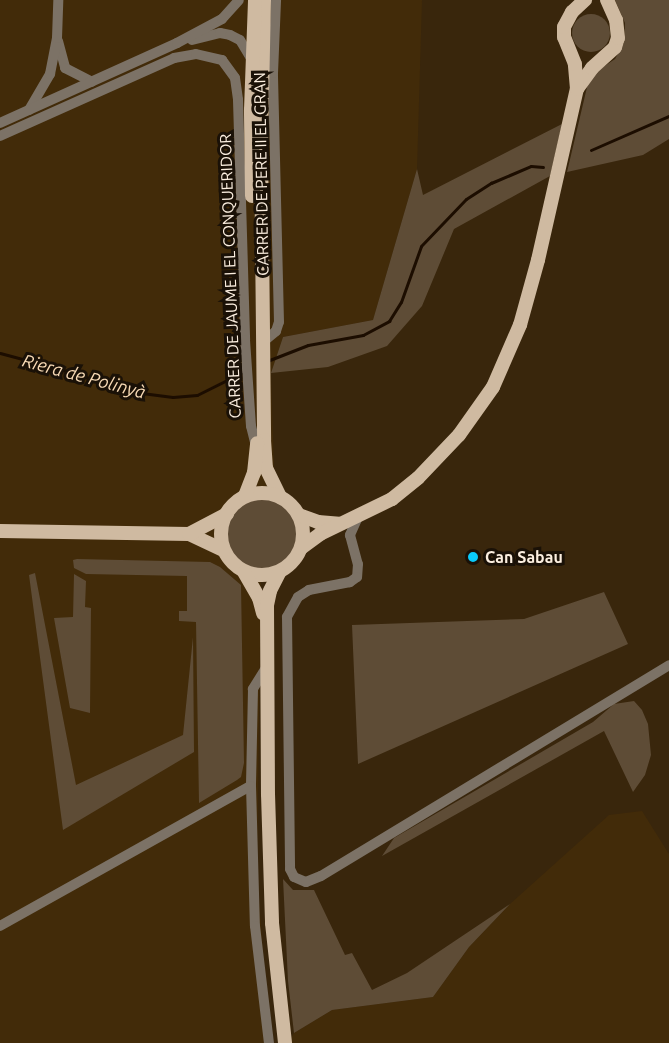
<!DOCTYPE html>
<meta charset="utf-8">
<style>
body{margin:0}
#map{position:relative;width:669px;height:1043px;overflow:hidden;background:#39260c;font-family:Ubuntu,sans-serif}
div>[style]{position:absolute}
.built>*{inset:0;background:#422b09}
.green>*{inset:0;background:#5e4c36}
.round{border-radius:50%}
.stream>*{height:3px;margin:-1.5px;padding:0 1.5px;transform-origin:1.5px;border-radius:1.5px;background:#1c0d00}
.minor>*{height:10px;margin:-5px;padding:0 5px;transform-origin:5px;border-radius:5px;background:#7c7266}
.major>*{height:14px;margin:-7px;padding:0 7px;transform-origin:7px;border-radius:7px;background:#cfbaa1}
.major>.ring{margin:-7px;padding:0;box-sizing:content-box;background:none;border:14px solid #cfbaa1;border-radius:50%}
.dots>*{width:16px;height:16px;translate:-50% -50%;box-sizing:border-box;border:3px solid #1a1107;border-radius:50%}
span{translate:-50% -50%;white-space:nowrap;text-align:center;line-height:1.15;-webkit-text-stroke:6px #1a1107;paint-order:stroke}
.street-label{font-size:16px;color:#fcefe0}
.poi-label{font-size:16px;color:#fcefe0;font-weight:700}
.left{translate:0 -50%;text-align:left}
.water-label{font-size:18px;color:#f8dab5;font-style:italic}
</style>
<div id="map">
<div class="built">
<div style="clip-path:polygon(0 0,422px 0,417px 169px,373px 320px,283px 337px,271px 373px,274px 467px,261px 569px,257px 875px,270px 1043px,0 1043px)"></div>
<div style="clip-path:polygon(642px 811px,669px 854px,669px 1043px,291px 1043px,291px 1038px,294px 1033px,332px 1010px,433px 997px,469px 947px,510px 904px,609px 815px)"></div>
</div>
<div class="green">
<div style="clip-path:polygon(615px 0,669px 0,669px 139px,643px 155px,567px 172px,588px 83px,600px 69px,615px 59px,624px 43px,625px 23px)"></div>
<div class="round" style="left:572px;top:14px;width:38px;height:38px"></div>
<div style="clip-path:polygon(562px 124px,550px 176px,454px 229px,422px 306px,387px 346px,328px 367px,271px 373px,283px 337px,373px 320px,417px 169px,423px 195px)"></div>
<div class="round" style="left:221px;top:493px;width:82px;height:82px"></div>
<div style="clip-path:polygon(77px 559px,210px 562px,220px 567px,241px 585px,244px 763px,241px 777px,237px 780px,199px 803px,196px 622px,179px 621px,179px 611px,187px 611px,187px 576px,86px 574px,74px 568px,73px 560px)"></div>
<div style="clip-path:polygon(35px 573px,76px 785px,183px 735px,193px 637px,194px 752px,63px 830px,29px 575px)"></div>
<div style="clip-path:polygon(74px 574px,86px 581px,85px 607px,91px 608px,90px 713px,70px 708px,54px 618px,73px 617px)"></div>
<div style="clip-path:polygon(604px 592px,628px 644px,358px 764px,352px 625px,524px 619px)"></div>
<div style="clip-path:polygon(634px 701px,642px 710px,648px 724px,651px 755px,645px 775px,633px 792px,604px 731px,382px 856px,394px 838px,593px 722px,614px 704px)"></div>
<div style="clip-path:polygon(283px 879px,293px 890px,314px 890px,345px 955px,352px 953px,372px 990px,407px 973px,510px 904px,469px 947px,433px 997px,332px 1010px,294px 1033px,288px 981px)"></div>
</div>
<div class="stream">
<div style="left:591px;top:150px;width:85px;rotate:-23.6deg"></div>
<div style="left:0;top:353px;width:73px;rotate:15deg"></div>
<div style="left:71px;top:372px;width:58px;rotate:19.1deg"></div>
<div style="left:126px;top:391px;width:47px;rotate:7.3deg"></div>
<div style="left:173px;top:397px;width:24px;rotate:-5deg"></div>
<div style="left:197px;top:395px;width:54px;rotate:-26.6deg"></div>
<div style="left:267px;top:361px;width:44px;rotate:-21.3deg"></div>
<div style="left:308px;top:345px;width:56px;rotate:-10.3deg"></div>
<div style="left:363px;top:335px;width:30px;rotate:-28deg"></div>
<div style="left:389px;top:321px;width:22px;rotate:-58deg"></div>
<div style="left:401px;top:302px;width:59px;rotate:-70.3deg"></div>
<div style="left:421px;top:246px;width:65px;rotate:-46.2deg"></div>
<div style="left:466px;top:199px;width:30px;rotate:-33deg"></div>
<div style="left:491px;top:183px;width:43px;rotate:-23deg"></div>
<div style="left:531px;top:166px;width:12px;rotate:5deg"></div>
</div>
<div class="minor">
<div style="left:192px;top:40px;width:29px;rotate:-14deg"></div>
<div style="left:220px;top:33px;width:10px;rotate:11deg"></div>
<div style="left:230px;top:35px;width:11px;rotate:27deg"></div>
<div style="left:240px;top:40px;width:23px;rotate:59deg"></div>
<div style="left:58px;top:41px;width:28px;rotate:75deg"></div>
<div style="left:65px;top:68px;width:30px;rotate:27deg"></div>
<div style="left:29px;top:110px;width:42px;rotate:-59.7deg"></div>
<div style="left:50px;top:74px;width:37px;rotate:-79deg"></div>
<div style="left:57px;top:38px;width:38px;rotate:-88deg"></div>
<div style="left:0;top:123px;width:194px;rotate:-24.3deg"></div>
<div style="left:177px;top:43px;width:51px;rotate:-28.1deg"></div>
<div style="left:222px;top:19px;width:25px;rotate:-48deg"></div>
<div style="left:0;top:136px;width:191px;rotate:-24.1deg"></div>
<div style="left:174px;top:58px;width:22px;rotate:-10deg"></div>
<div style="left:196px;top:54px;width:27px;rotate:13deg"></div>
<div style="left:222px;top:60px;width:22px;rotate:54deg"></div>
<div style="left:235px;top:78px;width:22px;rotate:82deg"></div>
<div style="left:238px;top:100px;width:240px;rotate:88.3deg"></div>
<div style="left:245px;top:340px;width:86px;rotate:86deg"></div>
<div style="left:251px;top:426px;width:25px;rotate:76deg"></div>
<div style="left:263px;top:342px;width:17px;rotate:-40deg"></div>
<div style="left:276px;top:331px;width:9px;rotate:-72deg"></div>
<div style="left:279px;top:322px;width:249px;rotate:-91.4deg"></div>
<div style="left:273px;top:73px;width:73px;rotate:-87.6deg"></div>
<div style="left:358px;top:517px;width:20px;rotate:114deg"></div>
<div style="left:350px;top:535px;width:30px;rotate:75deg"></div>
<div style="left:358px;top:564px;width:13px;rotate:94deg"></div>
<div style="left:357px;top:577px;width:9px;rotate:144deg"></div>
<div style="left:350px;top:582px;width:42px;rotate:169deg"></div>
<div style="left:309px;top:590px;width:13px;rotate:148deg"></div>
<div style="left:298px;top:597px;width:23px;rotate:119deg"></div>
<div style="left:287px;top:617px;width:252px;rotate:89.3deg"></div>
<div style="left:290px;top:869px;width:9px;rotate:63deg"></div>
<div style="left:294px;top:877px;width:13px;rotate:23deg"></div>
<div style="left:306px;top:882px;width:16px;rotate:-22deg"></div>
<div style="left:321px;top:876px;width:407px;rotate:-31.2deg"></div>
<div style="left:266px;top:668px;width:25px;rotate:122deg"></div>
<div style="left:253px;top:689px;width:97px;rotate:91.2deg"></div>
<div style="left:251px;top:786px;width:140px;rotate:88.4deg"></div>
<div style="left:255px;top:926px;width:118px;rotate:83.2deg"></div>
<div style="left:0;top:926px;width:287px;rotate:-29.2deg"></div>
</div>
<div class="major">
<div style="left:264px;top:0;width:141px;rotate:91.2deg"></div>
<div style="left:261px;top:141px;width:299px;rotate:89.4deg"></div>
<div style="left:264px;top:440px;width:28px;rotate:86deg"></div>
<div style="left:266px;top:468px;width:32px;rotate:64deg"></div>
<div style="left:577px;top:89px;width:26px;rotate:-54deg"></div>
<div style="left:592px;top:68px;width:31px;rotate:-42deg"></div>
<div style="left:615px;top:47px;width:9px;rotate:-72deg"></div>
<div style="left:618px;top:38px;width:18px;rotate:-96deg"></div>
<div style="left:616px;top:20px;width:22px;rotate:-114deg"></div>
<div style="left:252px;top:196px;width:86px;rotate:-90.7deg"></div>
<div style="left:251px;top:110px;width:110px;rotate:-87.9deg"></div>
<div class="ring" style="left:221px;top:493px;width:68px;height:68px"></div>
<div style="left:245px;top:496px;width:25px;rotate:-69deg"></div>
<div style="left:254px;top:473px;width:30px;rotate:-84deg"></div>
<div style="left:299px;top:515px;width:20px;rotate:20deg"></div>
<div style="left:318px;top:522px;width:21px;rotate:5deg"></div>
<div style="left:0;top:531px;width:189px;rotate:0.9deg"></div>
<div style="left:189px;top:534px;width:38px;rotate:25deg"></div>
<div style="left:189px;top:534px;width:43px;rotate:-27.8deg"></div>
<div style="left:301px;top:548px;width:24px;rotate:-36deg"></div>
<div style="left:320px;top:534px;width:80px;rotate:-25.9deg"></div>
<div style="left:392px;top:499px;width:33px;rotate:-39deg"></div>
<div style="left:418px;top:478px;width:59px;rotate:-46.4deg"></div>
<div style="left:459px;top:435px;width:59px;rotate:-54.7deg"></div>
<div style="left:493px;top:387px;width:68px;rotate:-66.5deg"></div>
<div style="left:520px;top:325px;width:67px;rotate:-74.5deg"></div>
<div style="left:538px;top:260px;width:175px;rotate:-77.2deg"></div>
<div style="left:577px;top:89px;width:25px;rotate:-95deg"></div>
<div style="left:575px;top:64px;width:29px;rotate:-112deg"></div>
<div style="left:564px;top:37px;width:10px;rotate:-90deg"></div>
<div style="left:564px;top:27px;width:17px;rotate:-62deg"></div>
<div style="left:572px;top:12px;width:18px;rotate:-43deg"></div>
<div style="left:244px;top:572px;width:30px;rotate:60deg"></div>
<div style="left:259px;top:598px;width:16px;rotate:75deg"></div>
<div style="left:279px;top:573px;width:20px;rotate:117deg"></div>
<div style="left:270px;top:591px;width:14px;rotate:102deg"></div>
<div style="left:267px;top:605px;width:189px;rotate:89.7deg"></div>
<div style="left:268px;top:794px;width:129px;rotate:88.2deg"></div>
<div style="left:272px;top:923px;width:121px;rotate:83.8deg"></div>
</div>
<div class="dots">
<div style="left:473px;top:557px;background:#0acafa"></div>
</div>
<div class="street-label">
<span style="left:261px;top:174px;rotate:-91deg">CARRER DE PERE II EL GRAN</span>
<span style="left:230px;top:276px;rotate:-92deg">CARRER DE JAUME I EL CONQUERIDOR</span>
</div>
<div class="poi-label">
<span class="left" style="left:485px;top:557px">Can Sabau</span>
</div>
<div class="water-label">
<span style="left:84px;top:376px;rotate:15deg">Riera de Polinyà</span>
</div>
</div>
